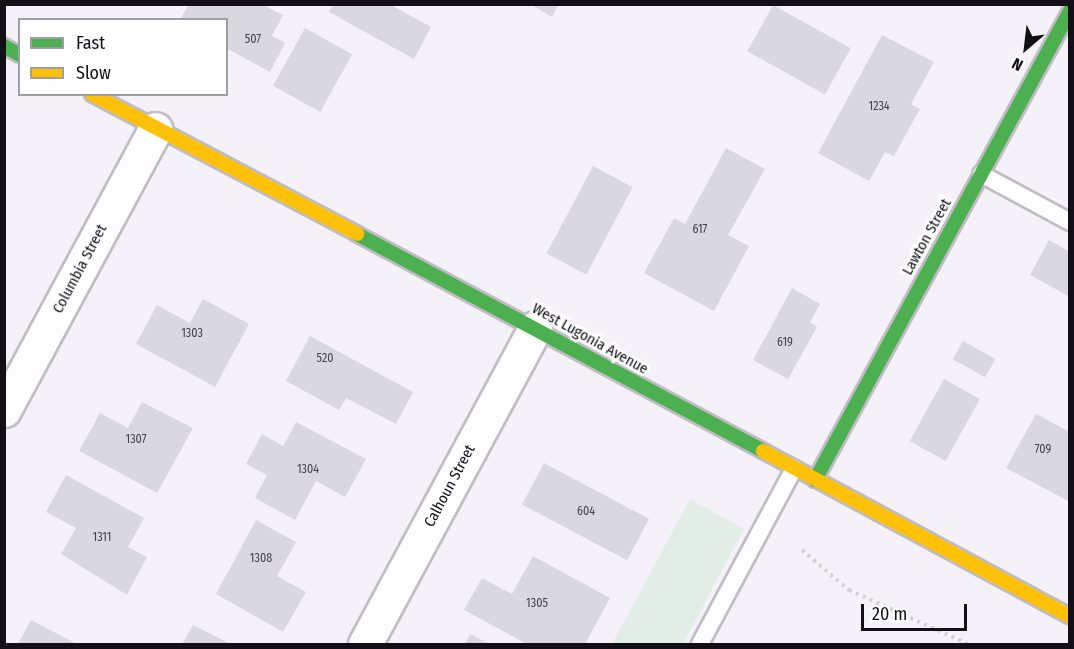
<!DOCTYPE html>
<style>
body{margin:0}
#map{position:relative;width:1074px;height:649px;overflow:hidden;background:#f4f2f8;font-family:"Fira Sans Condensed",sans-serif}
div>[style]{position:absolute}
.green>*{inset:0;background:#e2eee5}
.building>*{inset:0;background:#dad8df;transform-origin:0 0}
.path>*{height:4px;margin-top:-2px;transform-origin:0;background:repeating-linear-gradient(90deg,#d1d1d3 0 3px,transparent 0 7.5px)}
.roads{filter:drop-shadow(2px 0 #bfbcc3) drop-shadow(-2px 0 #bfbcc3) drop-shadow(0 2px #bfbcc3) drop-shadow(0 -2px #bfbcc3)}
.lane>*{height:16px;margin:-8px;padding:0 8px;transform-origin:8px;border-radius:8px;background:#fdfdfe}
.street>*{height:33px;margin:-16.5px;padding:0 16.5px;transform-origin:16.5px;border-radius:16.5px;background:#fdfdfe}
.fast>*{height:14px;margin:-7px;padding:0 7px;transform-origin:7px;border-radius:7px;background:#4caf50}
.slow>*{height:14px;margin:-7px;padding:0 7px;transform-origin:7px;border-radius:7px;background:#ffc107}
span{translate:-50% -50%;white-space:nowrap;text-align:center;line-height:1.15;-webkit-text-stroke:6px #fefefe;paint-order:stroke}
.number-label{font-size:12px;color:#444149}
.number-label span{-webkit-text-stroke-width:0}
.street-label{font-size:15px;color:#120f17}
.frame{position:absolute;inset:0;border:6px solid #120f17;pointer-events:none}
.legend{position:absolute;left:18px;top:18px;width:210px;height:78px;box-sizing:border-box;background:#fefefe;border:2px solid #a09ea2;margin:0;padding:8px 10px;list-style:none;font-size:18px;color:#120f17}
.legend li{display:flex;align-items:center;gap:12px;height:30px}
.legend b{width:30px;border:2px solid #a09ea2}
.north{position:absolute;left:996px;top:18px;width:60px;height:60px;-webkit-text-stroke:4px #fefefe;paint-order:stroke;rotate:208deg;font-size:16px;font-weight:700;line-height:24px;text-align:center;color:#120f17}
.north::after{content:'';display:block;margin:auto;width:21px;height:27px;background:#120f17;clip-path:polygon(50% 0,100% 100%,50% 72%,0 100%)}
.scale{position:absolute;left:861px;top:604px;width:106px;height:27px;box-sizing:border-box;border:3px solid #120f17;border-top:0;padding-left:8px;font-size:18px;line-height:21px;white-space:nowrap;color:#120f17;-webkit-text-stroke:4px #fefefe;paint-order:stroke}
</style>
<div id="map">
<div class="green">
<div style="clip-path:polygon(690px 499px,744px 529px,683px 644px,612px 644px)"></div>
</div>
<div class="building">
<div style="clip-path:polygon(333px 4px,389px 4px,431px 27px,414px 59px,329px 12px)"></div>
<div style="clip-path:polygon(530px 4px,559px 4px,552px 17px)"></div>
<div style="clip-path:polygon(188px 5px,263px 5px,283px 15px,272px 36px,285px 43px,270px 72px,226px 48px,226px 20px,180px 20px)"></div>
<div style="left:773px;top:5px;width:89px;height:53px;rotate:29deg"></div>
<div style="left:305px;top:28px;width:54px;height:66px;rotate:29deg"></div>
<div style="clip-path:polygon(882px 35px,934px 62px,911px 104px,920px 109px,894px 156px,885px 152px,869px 181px,818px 153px)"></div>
<div style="clip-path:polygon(726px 148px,765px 169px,728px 235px,749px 246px,714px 311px,644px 273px,674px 218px,685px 224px)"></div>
<div style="left:593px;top:166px;width:45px;height:99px;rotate:28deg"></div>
<div style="clip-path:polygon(1049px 240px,1070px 252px,1070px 297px,1030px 275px)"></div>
<div style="clip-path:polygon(792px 288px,820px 304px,810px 322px,817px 327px,788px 379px,753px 360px)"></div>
<div style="clip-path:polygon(203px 299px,249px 324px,215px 387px,136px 344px,157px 305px,190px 323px)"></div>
<div style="clip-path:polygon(310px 336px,413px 392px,396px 424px,346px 398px,339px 410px,286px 381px)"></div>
<div style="left:963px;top:341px;width:37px;height:21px;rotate:29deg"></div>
<div style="left:944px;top:379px;width:41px;height:71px;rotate:29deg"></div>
<div style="clip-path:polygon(142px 402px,193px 428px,157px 493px,79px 451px,100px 413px,128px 428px)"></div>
<div style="clip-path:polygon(1036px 414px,1070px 432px,1070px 502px,1006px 468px)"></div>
<div style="clip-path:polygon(296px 422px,366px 459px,345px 497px,316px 481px,295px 520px,255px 498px,267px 475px,246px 464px,262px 434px,283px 446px)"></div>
<div style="left:544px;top:463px;width:119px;height:47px;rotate:28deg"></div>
<div style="clip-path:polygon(66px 475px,144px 518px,128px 547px,147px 557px,127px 595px,61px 554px,76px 528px,46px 512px)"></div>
<div style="clip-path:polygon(256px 520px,296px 542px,277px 576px,306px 592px,283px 632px,216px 594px)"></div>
<div style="clip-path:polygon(533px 556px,610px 598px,585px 644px,527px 644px,464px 610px,482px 578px,512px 594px)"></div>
<div style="clip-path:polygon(31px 620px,77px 644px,18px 644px)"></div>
<div style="clip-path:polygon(193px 625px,231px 644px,182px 644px)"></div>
<div style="clip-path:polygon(470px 634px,490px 644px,465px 644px)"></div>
</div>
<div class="path">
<div style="left:802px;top:550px;width:62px;rotate:40.4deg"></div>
<div style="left:849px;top:590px;width:131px;rotate:24.4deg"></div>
</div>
<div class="roads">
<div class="lane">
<div style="left:981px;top:174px;width:101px;rotate:28.3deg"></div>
<div style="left:700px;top:644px;width:199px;rotate:-61.8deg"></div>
</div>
<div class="street">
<div style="left:4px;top:410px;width:319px;rotate:-61.7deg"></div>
<div style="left:365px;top:644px;width:359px;rotate:-61.7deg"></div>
</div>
<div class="fast">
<div style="left:4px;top:46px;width:18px;rotate:29deg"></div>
<div style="left:357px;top:234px;width:460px;rotate:28.1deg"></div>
<div style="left:815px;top:480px;width:534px;rotate:-61.47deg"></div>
</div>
<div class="slow">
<div style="left:92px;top:94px;width:300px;rotate:27.8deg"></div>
<div style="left:763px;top:451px;width:349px;rotate:28.3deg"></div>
</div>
</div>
<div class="number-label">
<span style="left:253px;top:40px">507</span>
<span style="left:879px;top:107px">1234</span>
<span style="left:700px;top:230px">617</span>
<span style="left:192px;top:334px">1303</span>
<span style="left:785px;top:343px">619</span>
<span style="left:325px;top:359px">520</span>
<span style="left:136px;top:440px">1307</span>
<span style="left:1043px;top:450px">709</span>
<span style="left:308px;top:470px">1304</span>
<span style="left:586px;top:512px">604</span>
<span style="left:102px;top:538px">1311</span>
<span style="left:261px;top:559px">1308</span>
<span style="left:537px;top:604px">1305</span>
</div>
<div class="street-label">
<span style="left:927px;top:237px;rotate:-61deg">Lawton Street</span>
<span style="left:80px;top:269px;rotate:-62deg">Columbia Street</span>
<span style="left:590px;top:339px;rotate:29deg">West Lugonia Avenue</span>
<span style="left:450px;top:486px;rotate:-62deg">Calhoun Street</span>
</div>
<div class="frame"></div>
<ul class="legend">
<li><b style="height:8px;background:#4caf50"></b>Fast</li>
<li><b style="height:8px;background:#ffc107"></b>Slow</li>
</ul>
<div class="north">N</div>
<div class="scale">20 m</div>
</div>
